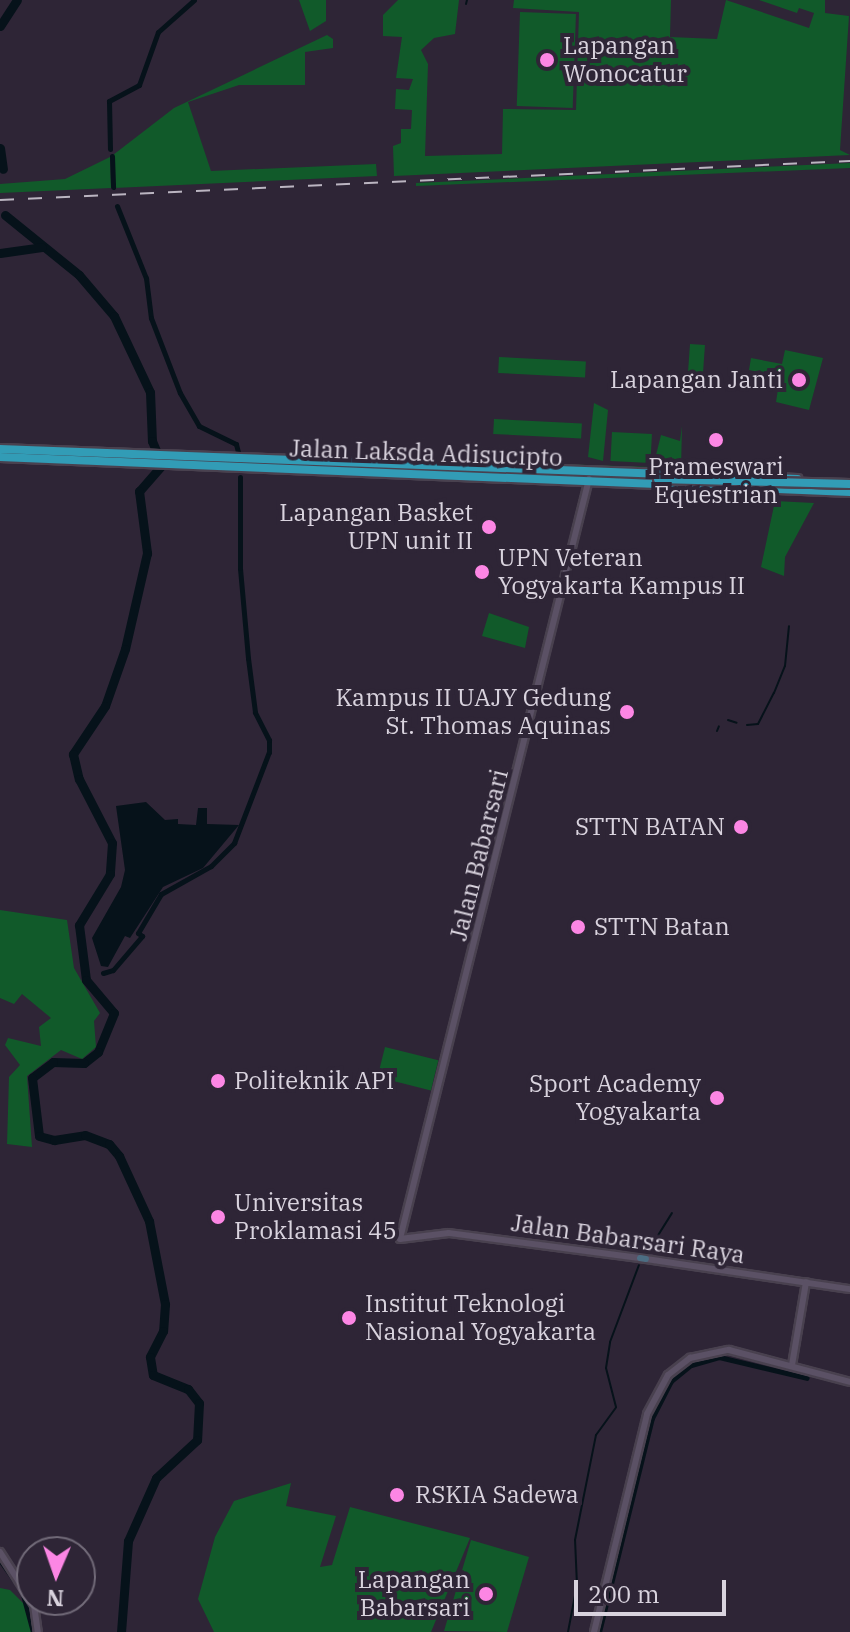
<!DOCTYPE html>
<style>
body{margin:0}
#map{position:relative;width:850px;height:1632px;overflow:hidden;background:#2e2536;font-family:"IBM Plex Serif",serif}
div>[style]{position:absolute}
.green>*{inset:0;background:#115a2a;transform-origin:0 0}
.water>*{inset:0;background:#06121a}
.stream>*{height:2px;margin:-1px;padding:0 1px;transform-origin:1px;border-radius:1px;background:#06121a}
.canal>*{height:5px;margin:-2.5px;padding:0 2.5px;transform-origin:2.5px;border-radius:2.5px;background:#06121a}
.river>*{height:9px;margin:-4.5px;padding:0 4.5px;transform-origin:4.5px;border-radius:4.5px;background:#06121a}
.roads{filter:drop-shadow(2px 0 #49414f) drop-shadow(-2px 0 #49414f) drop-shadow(0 2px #49414f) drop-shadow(0 -2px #49414f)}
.tertiary>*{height:6px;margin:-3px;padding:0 3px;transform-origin:3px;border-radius:3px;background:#5b5165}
.secondary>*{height:6px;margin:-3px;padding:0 3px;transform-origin:3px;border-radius:3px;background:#4c6d83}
.trunk>*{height:8px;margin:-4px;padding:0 4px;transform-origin:4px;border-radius:4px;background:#329cb6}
.rail>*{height:2px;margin-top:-1px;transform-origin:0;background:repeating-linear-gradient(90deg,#bbb5c1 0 14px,transparent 0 28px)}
.bridges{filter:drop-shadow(2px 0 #49414f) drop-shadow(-2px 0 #49414f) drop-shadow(0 2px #49414f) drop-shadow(0 -2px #49414f)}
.trunk-bridge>*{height:8px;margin:-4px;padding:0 4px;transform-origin:4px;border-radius:4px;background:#329cb6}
.dots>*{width:22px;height:22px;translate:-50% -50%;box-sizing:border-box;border:4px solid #2e2536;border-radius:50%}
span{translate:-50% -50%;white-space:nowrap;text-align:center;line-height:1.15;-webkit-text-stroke:8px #2e2536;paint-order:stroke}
.poi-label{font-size:24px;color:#d9d3de}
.left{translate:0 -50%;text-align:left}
.right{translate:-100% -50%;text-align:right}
.street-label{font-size:24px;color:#d9d3de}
.north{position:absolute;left:16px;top:1536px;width:80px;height:80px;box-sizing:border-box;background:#2e2536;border:2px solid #726b79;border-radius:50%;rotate:182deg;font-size:22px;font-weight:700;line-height:32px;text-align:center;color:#d9d3de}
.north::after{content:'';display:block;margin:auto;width:28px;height:36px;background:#fc86e4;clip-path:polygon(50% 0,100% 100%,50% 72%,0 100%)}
.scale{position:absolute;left:574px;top:1580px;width:152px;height:36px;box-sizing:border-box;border:4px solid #d9d3de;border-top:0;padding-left:10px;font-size:24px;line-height:28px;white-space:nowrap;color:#d9d3de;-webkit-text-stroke:6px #2e2536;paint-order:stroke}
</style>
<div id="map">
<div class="green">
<div style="clip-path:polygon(299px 0,326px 0,326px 21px,310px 31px)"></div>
<div style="clip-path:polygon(398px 0,459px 0,455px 34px,434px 38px,421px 50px,428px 64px,425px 156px,502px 154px,503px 109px,576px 110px,579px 12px,513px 8px,514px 0,671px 0,670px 37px,717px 39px,726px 0,809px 28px,814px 13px,799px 8px,797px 13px,759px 0,825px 0,825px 13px,849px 16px,840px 150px,850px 155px,394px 176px,393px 146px,401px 143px,401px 129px,411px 129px,412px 110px,395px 109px,396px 89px,409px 90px,413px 79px,396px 78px,402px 37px,383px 36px,383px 15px)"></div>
<div style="left:520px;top:12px;width:56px;height:94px;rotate:2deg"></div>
<div style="clip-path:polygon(327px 35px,333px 39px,333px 48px,305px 52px,305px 85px,239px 85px,188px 102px,211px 171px,376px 164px,377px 176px,114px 188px,113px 155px,174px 108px)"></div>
<div style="clip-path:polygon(110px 157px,111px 188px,0 193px,0 184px,65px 179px)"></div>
<div style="clip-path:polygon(850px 163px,850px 168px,416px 186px,416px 183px)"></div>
<div style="left:690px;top:344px;width:15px;height:46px;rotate:4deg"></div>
<div style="clip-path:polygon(785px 350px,823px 358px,809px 410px,776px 402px,780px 376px,749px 370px,751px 358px,782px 364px)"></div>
<div style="left:499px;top:357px;width:87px;height:16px;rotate:3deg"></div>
<div style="clip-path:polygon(594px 403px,608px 410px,603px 461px,588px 457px)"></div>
<div style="left:494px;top:419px;width:88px;height:15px;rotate:3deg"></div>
<div style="clip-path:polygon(682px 426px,681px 469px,396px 459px,653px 467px,661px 435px,680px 441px)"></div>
<div style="left:612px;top:432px;width:40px;height:29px;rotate:3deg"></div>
<div style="clip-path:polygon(775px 501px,814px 503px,785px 557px,784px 576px,761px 567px)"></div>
<div style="clip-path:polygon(489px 613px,529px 627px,525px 648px,482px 636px)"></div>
<div style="clip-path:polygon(0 910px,67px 920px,74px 968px,100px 1013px,94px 1021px,96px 1047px,82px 1059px,61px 1050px,27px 1076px,32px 1147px,7px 1144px,9px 1077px,20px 1065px,5px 1045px,8px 1038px,41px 1046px,39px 1027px,51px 1018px,22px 994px,14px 1004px,0 998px)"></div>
<div style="left:385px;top:1047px;width:55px;height:31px;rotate:14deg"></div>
<div style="clip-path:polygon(291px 1483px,286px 1506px,336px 1516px,320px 1567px,332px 1565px,350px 1507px,470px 1538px,431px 1632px,214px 1632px,198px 1599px,215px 1537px,234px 1501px)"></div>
<div style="clip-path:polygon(471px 1540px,529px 1557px,507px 1632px,444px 1631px)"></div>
<div style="clip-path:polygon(0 1588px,10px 1590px,29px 1609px,32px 1632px,0 1632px)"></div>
</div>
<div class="water">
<div style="clip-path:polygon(146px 802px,165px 820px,178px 819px,178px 824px,196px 825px,198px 808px,207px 808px,207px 824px,239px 825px,203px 868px,163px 887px,130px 938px,125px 936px,108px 967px,101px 966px,92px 938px,121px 887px,125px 870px,116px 806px)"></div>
</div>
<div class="stream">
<div style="left:466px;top:4px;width:4px;rotate:-76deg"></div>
<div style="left:728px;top:720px;width:9px;rotate:18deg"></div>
<div style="left:747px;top:725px;width:11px;rotate:-5deg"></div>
<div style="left:758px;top:724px;width:35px;rotate:-63deg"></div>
<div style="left:774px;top:693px;width:29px;rotate:-68deg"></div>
<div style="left:785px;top:666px;width:40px;rotate:-84.3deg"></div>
<div style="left:717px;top:731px;width:5px;rotate:-68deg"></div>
<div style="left:647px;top:1253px;width:47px;rotate:-58deg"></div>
<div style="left:568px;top:1632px;width:48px;rotate:-79.2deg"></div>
<div style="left:577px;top:1585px;width:45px;rotate:-92.5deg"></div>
<div style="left:575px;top:1540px;width:107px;rotate:-78.7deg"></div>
<div style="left:596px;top:1435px;width:34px;rotate:-54deg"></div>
<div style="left:616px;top:1407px;width:40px;rotate:-104.4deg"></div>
<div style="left:606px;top:1368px;width:26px;rotate:-81deg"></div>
<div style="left:610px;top:1342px;width:82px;rotate:-69.4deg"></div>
</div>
<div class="canal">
<div style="left:110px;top:149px;width:48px;rotate:-91.2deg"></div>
<div style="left:109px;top:101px;width:34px;rotate:-28deg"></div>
<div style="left:139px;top:85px;width:56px;rotate:-70.3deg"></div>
<div style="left:158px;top:32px;width:48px;rotate:-41.6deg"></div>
<div style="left:112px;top:156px;width:31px;rotate:88deg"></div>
<div style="left:117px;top:206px;width:78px;rotate:68.1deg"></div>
<div style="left:146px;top:278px;width:40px;rotate:82.9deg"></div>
<div style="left:151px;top:318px;width:80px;rotate:68.9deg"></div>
<div style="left:180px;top:393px;width:38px;rotate:60deg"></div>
<div style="left:199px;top:426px;width:41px;rotate:25.9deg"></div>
<div style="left:236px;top:444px;width:8px;rotate:76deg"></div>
<div style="left:103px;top:973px;width:10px;rotate:-17deg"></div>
<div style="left:113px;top:970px;width:45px;rotate:-49.5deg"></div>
<div style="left:142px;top:936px;width:5px;rotate:-143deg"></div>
<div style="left:138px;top:933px;width:45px;rotate:-59.5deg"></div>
<div style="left:161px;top:894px;width:57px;rotate:-29.2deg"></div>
<div style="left:211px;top:866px;width:33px;rotate:-45deg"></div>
<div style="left:234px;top:843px;width:97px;rotate:-69deg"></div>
<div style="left:269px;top:752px;width:12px;rotate:-90deg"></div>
<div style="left:269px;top:740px;width:31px;rotate:-117deg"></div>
<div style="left:255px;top:712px;width:54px;rotate:-97.4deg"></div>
<div style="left:248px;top:658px;width:90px;rotate:-95.1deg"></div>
<div style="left:240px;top:568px;width:91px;rotate:-90deg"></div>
<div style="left:0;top:1560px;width:24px;rotate:55deg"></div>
<div style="left:22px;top:1591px;width:42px;rotate:75deg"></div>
<div style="left:599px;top:1632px;width:220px;rotate:-76.1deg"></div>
<div style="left:652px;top:1418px;width:42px;rotate:-62.8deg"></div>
<div style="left:671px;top:1381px;width:26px;rotate:-39deg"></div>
<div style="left:691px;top:1365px;width:29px;rotate:-16deg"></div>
<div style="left:719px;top:1357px;width:90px;rotate:13.4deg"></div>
</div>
<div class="river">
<div style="left:0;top:26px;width:31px;rotate:-57deg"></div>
<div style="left:0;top:148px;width:21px;rotate:82deg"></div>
<div style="left:5px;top:215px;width:95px;rotate:39deg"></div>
<div style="left:79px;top:275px;width:54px;rotate:49.5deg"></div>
<div style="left:114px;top:316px;width:84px;rotate:64.7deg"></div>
<div style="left:150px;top:392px;width:49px;rotate:87.7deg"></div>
<div style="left:152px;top:441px;width:26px;rotate:67deg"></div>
<div style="left:162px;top:465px;width:35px;rotate:131deg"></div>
<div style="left:139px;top:491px;width:63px;rotate:82.6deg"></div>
<div style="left:147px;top:553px;width:98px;rotate:102.9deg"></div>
<div style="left:125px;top:649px;width:60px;rotate:109.3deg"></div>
<div style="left:105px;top:706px;width:58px;rotate:123.7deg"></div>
<div style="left:73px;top:754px;width:26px;rotate:77deg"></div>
<div style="left:79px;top:779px;width:72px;rotate:62.7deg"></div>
<div style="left:112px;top:843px;width:31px;rotate:94deg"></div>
<div style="left:110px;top:874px;width:60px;rotate:121.3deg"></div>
<div style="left:79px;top:925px;width:55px;rotate:82.7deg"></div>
<div style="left:86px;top:980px;width:43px;rotate:49.7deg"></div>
<div style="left:114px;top:1013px;width:42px;rotate:112.3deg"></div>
<div style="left:98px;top:1052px;width:18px;rotate:142deg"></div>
<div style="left:84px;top:1063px;width:31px;rotate:-178deg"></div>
<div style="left:53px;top:1062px;width:26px;rotate:143deg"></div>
<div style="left:32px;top:1078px;width:58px;rotate:83.1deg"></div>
<div style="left:39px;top:1136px;width:16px;rotate:15deg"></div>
<div style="left:54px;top:1140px;width:31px;rotate:-9deg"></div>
<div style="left:85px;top:1135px;width:26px;rotate:21deg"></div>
<div style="left:109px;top:1144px;width:16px;rotate:50deg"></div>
<div style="left:119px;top:1156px;width:72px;rotate:65.2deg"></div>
<div style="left:149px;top:1221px;width:85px;rotate:79.1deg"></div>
<div style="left:165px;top:1304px;width:27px;rotate:94deg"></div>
<div style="left:163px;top:1331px;width:29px;rotate:117deg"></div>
<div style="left:150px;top:1357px;width:18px;rotate:81deg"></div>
<div style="left:153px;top:1375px;width:38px;rotate:22deg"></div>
<div style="left:188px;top:1389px;width:18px;rotate:52deg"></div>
<div style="left:199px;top:1403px;width:37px;rotate:93deg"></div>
<div style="left:197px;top:1440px;width:56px;rotate:137.2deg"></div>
<div style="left:156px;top:1478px;width:69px;rotate:114deg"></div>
<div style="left:128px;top:1541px;width:91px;rotate:94.4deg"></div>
<div style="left:0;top:253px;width:42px;rotate:-8.1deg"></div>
</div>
<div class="roads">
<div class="tertiary">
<div style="left:589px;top:479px;width:783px;rotate:103.97deg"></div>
<div style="left:400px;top:1239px;width:49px;rotate:-7deg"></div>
<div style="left:449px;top:1233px;width:193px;rotate:7.5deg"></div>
<div style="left:646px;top:1259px;width:206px;rotate:8.4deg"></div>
<div style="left:792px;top:1365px;width:84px;rotate:-80.4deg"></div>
<div style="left:0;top:1552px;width:63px;rotate:57.3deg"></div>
<div style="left:34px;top:1605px;width:27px;rotate:82deg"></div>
<div style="left:594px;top:1632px;width:224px;rotate:-76.3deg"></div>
<div style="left:647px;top:1414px;width:44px;rotate:-61.7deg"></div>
<div style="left:668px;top:1375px;width:28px;rotate:-38deg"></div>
<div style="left:690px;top:1358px;width:40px;rotate:-12deg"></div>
<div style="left:729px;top:1350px;width:125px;rotate:14.8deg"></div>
</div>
<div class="secondary">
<div style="left:640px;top:1258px;width:6px;rotate:9deg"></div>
</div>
<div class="trunk">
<div style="left:0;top:449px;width:798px;rotate:2.16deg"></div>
<div style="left:0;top:457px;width:851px;rotate:2.36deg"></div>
</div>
</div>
<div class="rail">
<div style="left:0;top:200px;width:851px;rotate:-2.63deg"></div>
</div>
<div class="bridges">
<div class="trunk-bridge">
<div style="left:658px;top:479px;width:192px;rotate:1.5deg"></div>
</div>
</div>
<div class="dots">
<div style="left:547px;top:60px;background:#fc86e4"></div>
<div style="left:799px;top:380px;background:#fc86e4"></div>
<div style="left:716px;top:440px;background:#fc86e4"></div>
<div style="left:489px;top:527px;background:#fc86e4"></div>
<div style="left:482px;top:572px;background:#fc86e4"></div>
<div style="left:627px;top:712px;background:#fc86e4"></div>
<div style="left:741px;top:827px;background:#fc86e4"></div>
<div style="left:578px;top:927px;background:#fc86e4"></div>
<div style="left:218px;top:1081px;background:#fc86e4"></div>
<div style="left:717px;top:1098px;background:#fc86e4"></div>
<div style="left:218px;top:1217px;background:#fc86e4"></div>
<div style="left:349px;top:1318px;background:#fc86e4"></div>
<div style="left:397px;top:1495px;background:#fc86e4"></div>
<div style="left:486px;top:1594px;background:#fc86e4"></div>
</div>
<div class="poi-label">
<span class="left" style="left:563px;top:60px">Lapangan<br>Wonocatur</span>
<span class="right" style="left:783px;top:380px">Lapangan Janti</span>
<span style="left:716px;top:481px">Prameswari<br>Equestrian</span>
<span class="right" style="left:473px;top:527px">Lapangan Basket<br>UPN unit II</span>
<span class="left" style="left:498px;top:572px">UPN Veteran<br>Yogyakarta Kampus II</span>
<span class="right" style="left:611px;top:712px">Kampus II UAJY Gedung<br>St. Thomas Aquinas</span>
<span class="right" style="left:725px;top:827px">STTN BATAN</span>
<span class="left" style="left:594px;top:927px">STTN Batan</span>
<span class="left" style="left:234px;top:1081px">Politeknik API</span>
<span class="right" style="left:701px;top:1098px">Sport Academy<br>Yogyakarta</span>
<span class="left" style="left:234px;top:1217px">Universitas<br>Proklamasi 45</span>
<span class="left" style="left:365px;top:1318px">Institut Teknologi<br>Nasional Yogyakarta</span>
<span class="left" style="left:415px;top:1495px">RSKIA Sadewa</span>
<span class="right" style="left:470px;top:1594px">Lapangan<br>Babarsari</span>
</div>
<div class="street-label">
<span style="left:426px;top:453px;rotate:2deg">Jalan Laksda Adisucipto</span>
<span style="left:479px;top:855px;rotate:-76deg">Jalan Babarsari</span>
<span style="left:628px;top:1239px;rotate:8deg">Jalan Babarsari Raya</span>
</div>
<div class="north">N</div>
<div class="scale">200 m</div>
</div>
